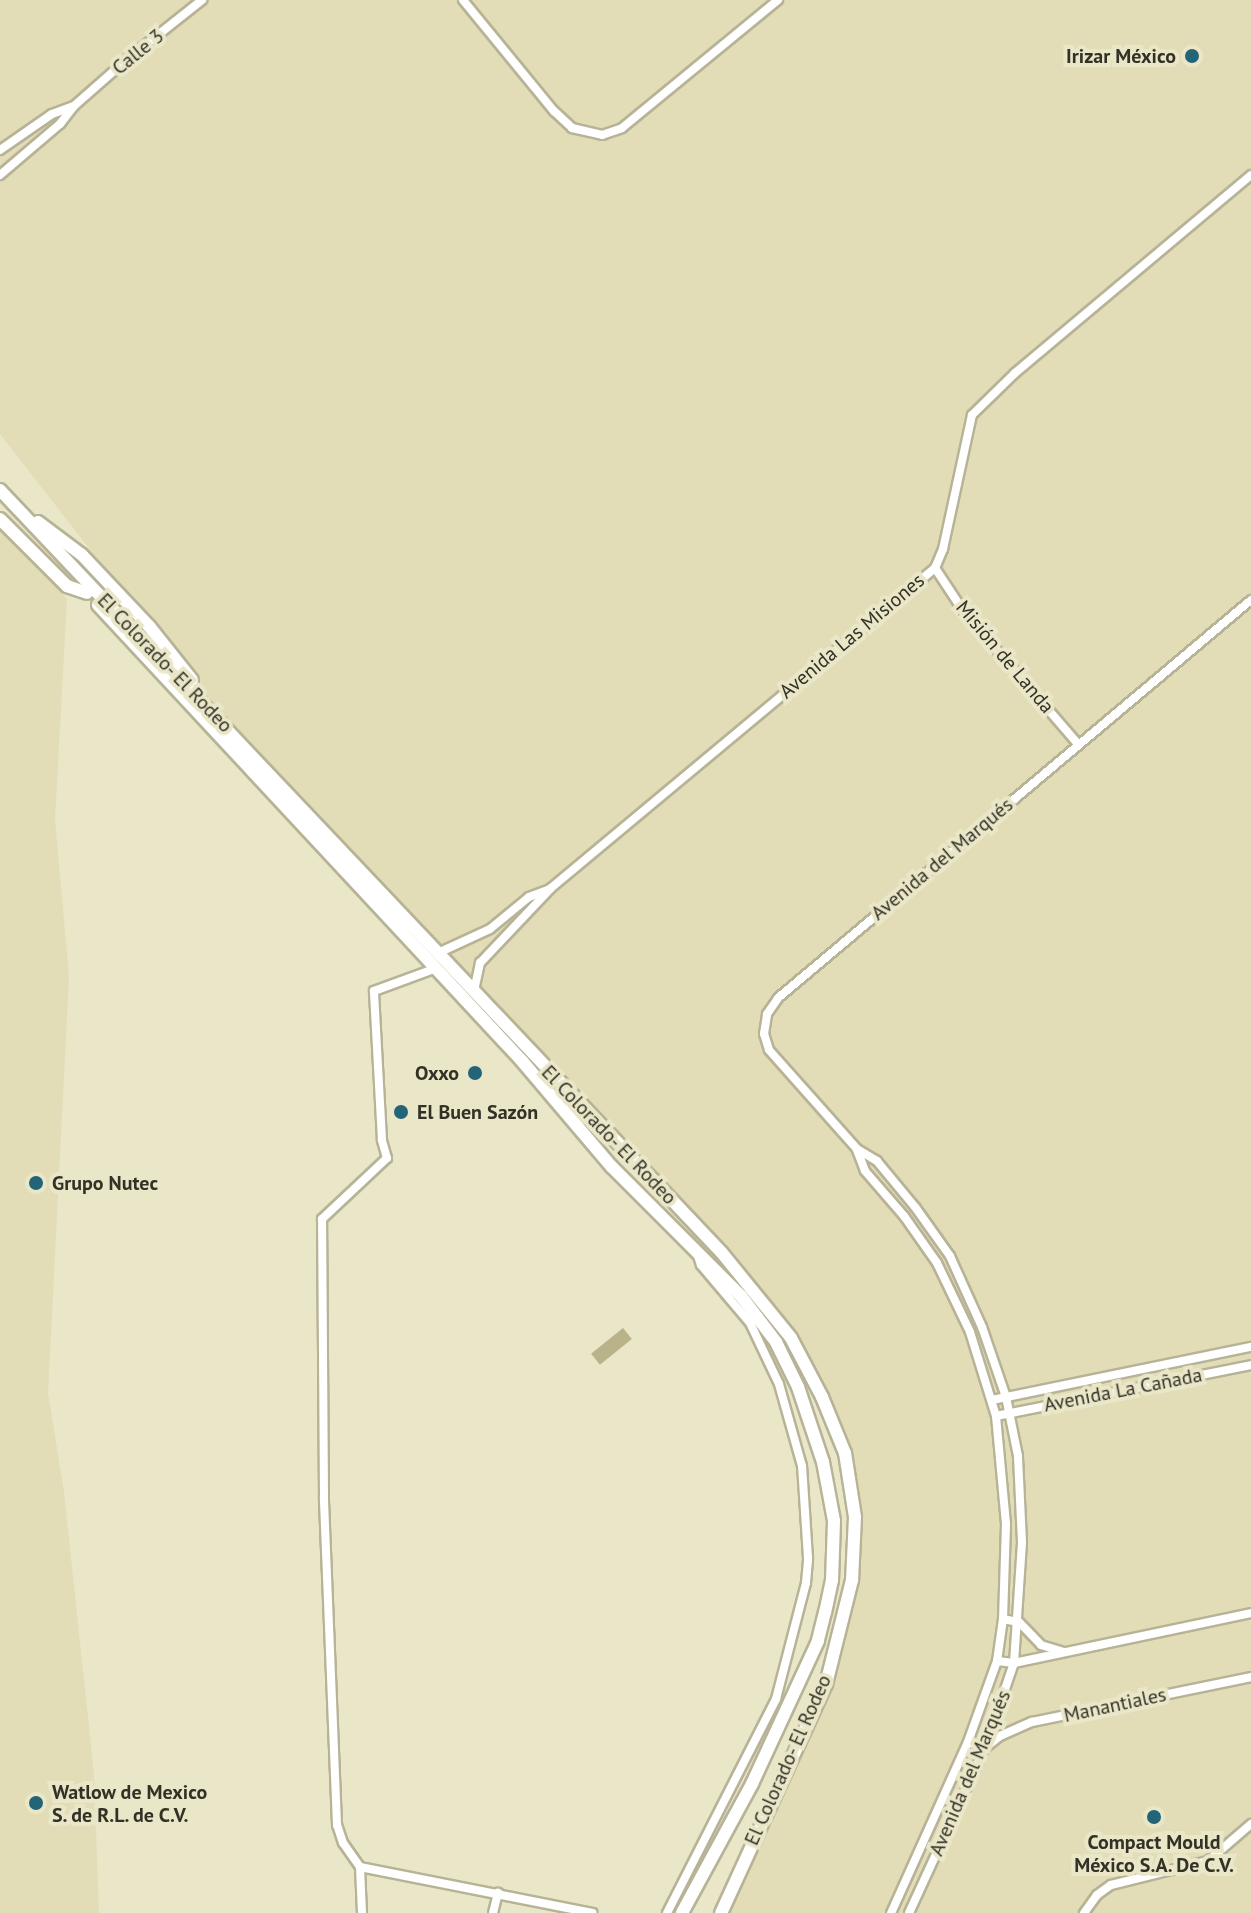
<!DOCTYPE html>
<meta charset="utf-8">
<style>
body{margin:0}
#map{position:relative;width:1251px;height:1913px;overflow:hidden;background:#eae6c8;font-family:"PT Sans",sans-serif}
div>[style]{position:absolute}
.built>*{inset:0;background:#e2dcb7}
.green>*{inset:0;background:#b9b389;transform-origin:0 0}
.roads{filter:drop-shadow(2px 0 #b7b397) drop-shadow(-2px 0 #b7b397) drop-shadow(0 2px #b7b397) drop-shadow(0 -2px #b7b397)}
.street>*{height:8px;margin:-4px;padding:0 4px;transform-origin:4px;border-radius:4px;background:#fff}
.secondary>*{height:12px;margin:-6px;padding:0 6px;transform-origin:6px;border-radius:6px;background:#fff}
.dots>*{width:22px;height:22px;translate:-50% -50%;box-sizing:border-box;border:4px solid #eae6c8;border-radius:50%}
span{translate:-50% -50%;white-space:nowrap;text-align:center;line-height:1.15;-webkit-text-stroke:8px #eae6c8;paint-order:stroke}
.street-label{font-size:20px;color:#333126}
.poi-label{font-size:20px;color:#333126;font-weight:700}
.right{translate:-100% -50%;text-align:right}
.left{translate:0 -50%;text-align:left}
</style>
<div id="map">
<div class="built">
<div style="clip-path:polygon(0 0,1251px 0,1251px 1913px,718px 1913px,839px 1636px,855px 1517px,845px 1453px,791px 1338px,722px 1253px,233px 733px,0 434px)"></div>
<div style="clip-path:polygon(0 527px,67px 599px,55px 819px,69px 977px,48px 1393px,64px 1492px,94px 1774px,99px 1913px,0 1913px)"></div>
</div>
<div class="green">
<div style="left:623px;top:1328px;width:14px;height:41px;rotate:51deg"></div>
</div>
<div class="roads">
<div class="street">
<div style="left:463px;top:0;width:144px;rotate:50.7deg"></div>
<div style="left:554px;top:111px;width:25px;rotate:43deg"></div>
<div style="left:572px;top:128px;width:31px;rotate:13deg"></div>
<div style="left:602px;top:135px;width:21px;rotate:-19deg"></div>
<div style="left:622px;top:128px;width:202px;rotate:-39.4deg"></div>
<div style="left:0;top:150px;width:63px;rotate:-34.7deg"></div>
<div style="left:52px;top:114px;width:23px;rotate:-20deg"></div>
<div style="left:0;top:175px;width:79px;rotate:-40.4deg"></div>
<div style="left:60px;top:124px;width:23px;rotate:-52deg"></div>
<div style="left:74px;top:106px;width:67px;rotate:-41.3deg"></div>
<div style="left:124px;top:62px;width:100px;rotate:-38.5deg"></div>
<div style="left:935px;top:568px;width:53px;rotate:56.6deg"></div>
<div style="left:964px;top:612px;width:174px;rotate:49.2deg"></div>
<div style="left:438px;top:953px;width:57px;rotate:-24.8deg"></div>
<div style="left:490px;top:929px;width:50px;rotate:-39.4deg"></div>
<div style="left:529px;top:897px;width:22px;rotate:-21deg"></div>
<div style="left:474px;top:991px;width:29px;rotate:-78deg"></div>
<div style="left:480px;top:963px;width:103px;rotate:-46.6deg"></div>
<div style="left:551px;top:888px;width:500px;rotate:-39.8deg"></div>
<div style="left:935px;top:568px;width:21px;rotate:-67deg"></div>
<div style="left:943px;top:549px;width:137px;rotate:-77.8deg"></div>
<div style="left:972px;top:415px;width:60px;rotate:-44.3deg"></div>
<div style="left:1015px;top:373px;width:308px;rotate:-40deg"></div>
<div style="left:857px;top:1150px;width:22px;rotate:69deg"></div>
<div style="left:865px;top:1171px;width:60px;rotate:49.1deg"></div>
<div style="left:904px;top:1216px;width:57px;rotate:54.9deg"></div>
<div style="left:937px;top:1263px;width:76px;rotate:64.4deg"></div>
<div style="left:970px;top:1332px;width:88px;rotate:72.8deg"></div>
<div style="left:996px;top:1416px;width:108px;rotate:84.7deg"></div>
<div style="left:1006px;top:1524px;width:95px;rotate:91.8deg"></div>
<div style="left:1003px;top:1619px;width:42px;rotate:98.1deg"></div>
<div style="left:997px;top:1661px;width:86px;rotate:109.7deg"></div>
<div style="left:968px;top:1742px;width:188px;rotate:114.2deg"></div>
<div style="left:992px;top:1400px;width:264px;rotate:-11.6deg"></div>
<div style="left:996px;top:1416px;width:260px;rotate:-11.3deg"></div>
<div style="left:1003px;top:1619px;width:16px;rotate:11deg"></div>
<div style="left:1019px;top:1622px;width:32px;rotate:46deg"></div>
<div style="left:1041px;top:1645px;width:24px;rotate:17deg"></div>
<div style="left:997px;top:1661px;width:17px;rotate:7deg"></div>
<div style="left:1014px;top:1663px;width:242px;rotate:-11.9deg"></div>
<div style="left:968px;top:1742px;width:18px;rotate:19deg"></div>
<div style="left:985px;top:1748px;width:19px;rotate:-39deg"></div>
<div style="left:1000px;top:1736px;width:35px;rotate:-24deg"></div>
<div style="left:1032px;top:1722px;width:224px;rotate:-11.6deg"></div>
<div style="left:360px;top:1867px;width:237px;rotate:11.2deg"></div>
<div style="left:362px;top:1913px;width:46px;rotate:-92.5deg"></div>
<div style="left:360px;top:1867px;width:29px;rotate:-125deg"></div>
<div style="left:343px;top:1843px;width:19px;rotate:-108deg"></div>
<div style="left:337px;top:1825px;width:328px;rotate:-92.3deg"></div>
<div style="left:324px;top:1497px;width:278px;rotate:-90.4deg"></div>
<div style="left:322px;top:1219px;width:89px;rotate:-43.2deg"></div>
<div style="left:387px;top:1158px;width:19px;rotate:-106deg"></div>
<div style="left:382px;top:1140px;width:149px;rotate:-93.1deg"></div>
<div style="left:374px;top:991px;width:67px;rotate:-20.1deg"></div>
<div style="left:493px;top:1913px;width:21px;rotate:-76deg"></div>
<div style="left:667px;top:1913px;width:240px;rotate:-63deg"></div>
<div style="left:776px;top:1699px;width:120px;rotate:-75.5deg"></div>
<div style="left:806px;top:1583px;width:25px;rotate:-85deg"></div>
<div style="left:808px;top:1558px;width:92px;rotate:-93.7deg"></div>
<div style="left:802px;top:1466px;width:85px;rotate:-105.7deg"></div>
<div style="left:779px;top:1384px;width:68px;rotate:-115.4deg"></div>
<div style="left:750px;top:1323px;width:76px;rotate:-130.2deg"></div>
<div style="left:701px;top:1265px;width:9px;rotate:-108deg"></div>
<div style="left:909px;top:1913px;width:182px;rotate:-65.3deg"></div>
<div style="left:985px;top:1748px;width:90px;rotate:-71.2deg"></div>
<div style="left:1014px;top:1663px;width:121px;rotate:-86.2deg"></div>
<div style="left:1022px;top:1542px;width:86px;rotate:-92.7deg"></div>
<div style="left:1018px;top:1456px;width:60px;rotate:-101.5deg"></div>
<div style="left:1006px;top:1397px;width:74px;rotate:-108.9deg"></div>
<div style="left:982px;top:1327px;width:78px;rotate:-114.3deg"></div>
<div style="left:950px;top:1256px;width:60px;rotate:-125.5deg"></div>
<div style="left:915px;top:1207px;width:60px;rotate:-129.6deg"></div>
<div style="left:877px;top:1161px;width:23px;rotate:-149deg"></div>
<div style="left:857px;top:1149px;width:132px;rotate:-131.6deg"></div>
<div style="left:769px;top:1050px;width:17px;rotate:-107deg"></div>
<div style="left:764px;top:1034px;width:20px;rotate:-81deg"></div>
<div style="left:767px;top:1014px;width:19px;rotate:-55deg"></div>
<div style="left:778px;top:998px;width:618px;rotate:-40.08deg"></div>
<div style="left:1084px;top:1913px;width:22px;rotate:-54deg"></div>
<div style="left:1097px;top:1895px;width:17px;rotate:-36deg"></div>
<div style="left:1111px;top:1885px;width:100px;rotate:-13.9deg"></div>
<div style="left:1208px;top:1861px;width:57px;rotate:-40.7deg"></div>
</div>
<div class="secondary">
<div style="left:0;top:490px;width:1050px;rotate:46.58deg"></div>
<div style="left:722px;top:1253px;width:109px;rotate:50.9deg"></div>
<div style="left:791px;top:1338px;width:67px;rotate:62.3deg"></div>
<div style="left:822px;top:1397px;width:61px;rotate:67.7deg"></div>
<div style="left:845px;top:1453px;width:65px;rotate:81.1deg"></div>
<div style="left:855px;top:1517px;width:63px;rotate:92.7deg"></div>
<div style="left:852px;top:1580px;width:107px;rotate:104deg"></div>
<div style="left:826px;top:1684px;width:252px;rotate:114.6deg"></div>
<div style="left:0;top:519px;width:95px;rotate:45deg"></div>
<div style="left:67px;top:586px;width:21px;rotate:19deg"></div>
<div style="left:38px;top:522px;width:55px;rotate:36.9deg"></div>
<div style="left:82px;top:555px;width:98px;rotate:46.7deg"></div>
<div style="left:149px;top:626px;width:69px;rotate:51.5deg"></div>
<div style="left:98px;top:605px;width:623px;rotate:47.08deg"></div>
<div style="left:522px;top:1061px;width:139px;rotate:49.7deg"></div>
<div style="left:612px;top:1167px;width:182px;rotate:45deg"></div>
<div style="left:741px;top:1296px;width:58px;rotate:52.7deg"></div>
<div style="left:776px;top:1342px;width:50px;rotate:63.9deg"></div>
<div style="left:798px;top:1387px;width:79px;rotate:71.6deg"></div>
<div style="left:823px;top:1462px;width:60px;rotate:79.4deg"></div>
<div style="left:834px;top:1521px;width:59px;rotate:91.9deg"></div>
<div style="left:832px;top:1580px;width:33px;rotate:102deg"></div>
<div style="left:825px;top:1612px;width:30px;rotate:104deg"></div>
<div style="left:818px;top:1641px;width:157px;rotate:114.8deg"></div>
<div style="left:752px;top:1784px;width:147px;rotate:118.5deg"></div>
</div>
</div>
<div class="dots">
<div style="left:1192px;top:56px;background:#236478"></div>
<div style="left:475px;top:1073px;background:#236478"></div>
<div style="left:401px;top:1112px;background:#236478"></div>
<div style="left:36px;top:1183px;background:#236478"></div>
<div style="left:36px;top:1803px;background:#236478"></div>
<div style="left:1154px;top:1817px;background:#236478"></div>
</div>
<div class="street-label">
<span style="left:138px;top:52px;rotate:-39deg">Calle 3</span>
<span style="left:852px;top:636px;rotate:-40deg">Avenida Las Misiones</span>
<span style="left:1005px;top:657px;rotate:50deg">Misión de Landa</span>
<span style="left:165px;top:663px;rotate:46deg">El Colorado- El Rodeo</span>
<span style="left:942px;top:859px;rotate:-40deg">Avenida del Marqués</span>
<span style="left:609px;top:1135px;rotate:46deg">El Colorado- El Rodeo</span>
<span style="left:1123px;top:1390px;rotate:-11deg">Avenida La Cañada</span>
<span style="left:1115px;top:1705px;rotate:-12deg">Manantiales</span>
<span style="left:788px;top:1760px;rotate:-66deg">El Colorado- El Rodeo</span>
<span style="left:970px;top:1773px;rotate:-67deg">Avenida del Marqués</span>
</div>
<div class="poi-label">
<span class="right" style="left:1176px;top:56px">Irizar México</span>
<span class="right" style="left:459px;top:1073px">Oxxo</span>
<span class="left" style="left:417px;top:1112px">El Buen Sazón</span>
<span class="left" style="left:52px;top:1183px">Grupo Nutec</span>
<span class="left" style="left:52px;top:1804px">Watlow de Mexico<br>S. de R.L. de C.V.</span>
<span style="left:1154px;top:1854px">Compact Mould<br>México S.A. De C.V.</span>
</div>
</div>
